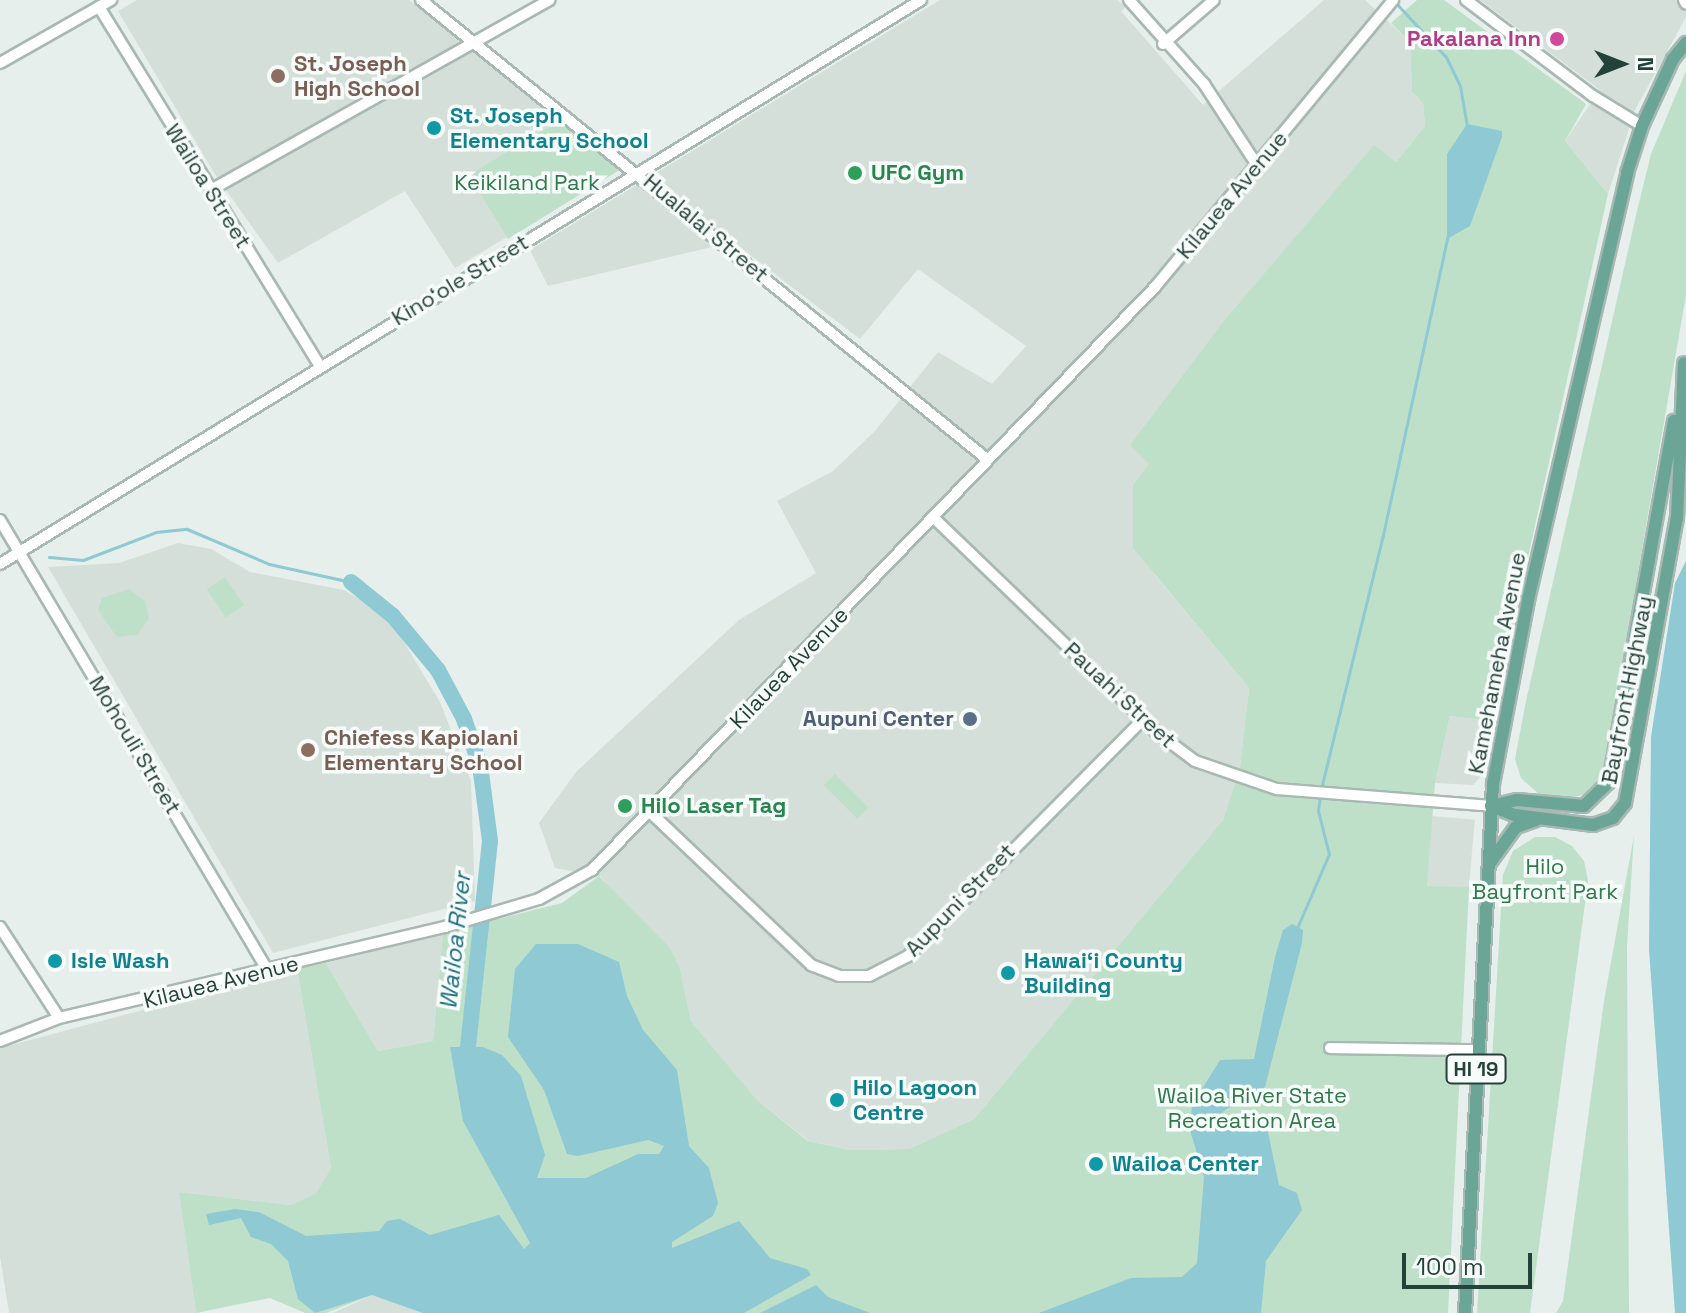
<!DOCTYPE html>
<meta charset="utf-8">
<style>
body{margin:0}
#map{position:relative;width:1686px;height:1313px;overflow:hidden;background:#e6efeb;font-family:"Space Grotesk",sans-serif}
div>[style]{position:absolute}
.built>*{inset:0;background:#d4dfda;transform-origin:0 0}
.green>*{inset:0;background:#bfe0c8;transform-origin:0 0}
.water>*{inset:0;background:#8ec9d4}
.stream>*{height:3px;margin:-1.5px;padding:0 1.5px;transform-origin:1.5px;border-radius:1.5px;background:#8ec9d4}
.river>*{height:16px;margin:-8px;padding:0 8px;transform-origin:8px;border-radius:8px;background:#8ec9d4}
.roads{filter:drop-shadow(2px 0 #a8b8b2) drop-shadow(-2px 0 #a8b8b2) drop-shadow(0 2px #a8b8b2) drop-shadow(0 -2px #a8b8b2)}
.minor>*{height:10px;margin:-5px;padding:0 5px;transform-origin:5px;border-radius:5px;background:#fff}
.major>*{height:12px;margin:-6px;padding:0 6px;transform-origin:6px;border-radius:6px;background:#6aa596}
.dots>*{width:22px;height:22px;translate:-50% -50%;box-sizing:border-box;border:4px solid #f7fbf9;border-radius:50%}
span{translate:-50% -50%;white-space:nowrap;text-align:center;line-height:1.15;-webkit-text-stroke:7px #f7fbf9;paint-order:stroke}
.shield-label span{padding:2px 6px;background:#f7fbf9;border:2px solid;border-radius:6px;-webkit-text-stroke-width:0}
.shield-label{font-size:20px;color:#24423a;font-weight:700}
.hotel-label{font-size:22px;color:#b23c85;font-weight:700}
.right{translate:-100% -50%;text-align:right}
.education-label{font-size:22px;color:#785e54;font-weight:700}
.left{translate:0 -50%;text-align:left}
.culture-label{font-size:22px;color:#0d838f;font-weight:700}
.leisure-label{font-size:22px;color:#27864d;font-weight:700}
.park-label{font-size:22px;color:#2d7a4b}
.street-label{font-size:22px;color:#24423a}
.service-label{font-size:22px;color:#4e5e75;font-weight:700}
.water-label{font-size:24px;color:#1c6f80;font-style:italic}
.north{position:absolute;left:1582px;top:24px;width:80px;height:80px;-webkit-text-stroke:6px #f7fbf9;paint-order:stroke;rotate:90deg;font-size:22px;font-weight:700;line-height:32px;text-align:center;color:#24423a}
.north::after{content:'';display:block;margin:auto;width:28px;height:36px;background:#24423a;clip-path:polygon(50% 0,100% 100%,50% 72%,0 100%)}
.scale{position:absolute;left:1402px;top:1253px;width:130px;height:36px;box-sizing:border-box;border:4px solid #24423a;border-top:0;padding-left:10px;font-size:24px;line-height:28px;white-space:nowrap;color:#24423a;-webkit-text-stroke:6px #f7fbf9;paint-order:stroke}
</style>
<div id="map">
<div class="built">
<div style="clip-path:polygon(137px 0,409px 0,621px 169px,455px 268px,405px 191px,278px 263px,216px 176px,118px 11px)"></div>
<div style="clip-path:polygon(940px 0,1118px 0,1125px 8px,1121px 11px,1203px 105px,1324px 0,1365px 0,1410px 42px,1412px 92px,1423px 103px,1425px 126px,1396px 162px,1374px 146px,1227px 317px,1150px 464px,1154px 574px,1249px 688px,1240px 767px,1223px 820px,974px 1119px,909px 1149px,850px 1150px,809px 1141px,758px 1101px,691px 1021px,680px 969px,600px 876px,555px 868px,539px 823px,576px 772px,739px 620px,816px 573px,777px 501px,833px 471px,875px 431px,938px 352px,992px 384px,1026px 346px,918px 269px,860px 339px,733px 242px,548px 286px,530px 250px)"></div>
<div style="clip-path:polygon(1480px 0,1686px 0,1686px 17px,1635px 110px,1608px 194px,1565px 141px,1600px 90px)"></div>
<div style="clip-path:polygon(178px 543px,211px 549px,250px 572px,344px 590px,388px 616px,440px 702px,471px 781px,475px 901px,273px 953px,48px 567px,119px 563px)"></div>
<div style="clip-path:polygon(1450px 716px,1492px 721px,1483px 774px,1473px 785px,1435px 783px)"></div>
<div style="left:1432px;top:816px;width:43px;height:70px;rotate:5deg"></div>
<div style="clip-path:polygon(443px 933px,433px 1041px,378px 1051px,326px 963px)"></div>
<div style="clip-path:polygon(297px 969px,331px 1168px,316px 1193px,291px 1205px,179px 1192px,196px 1313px,9px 1313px,0 1256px,0 1048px)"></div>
<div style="clip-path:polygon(372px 1295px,392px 1298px,423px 1313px,333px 1313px)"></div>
</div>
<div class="green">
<div style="clip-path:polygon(1417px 0,1444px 0,1586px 104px,1565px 141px,1608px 194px,1492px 721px,1450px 716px,1435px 783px,1427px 886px,1469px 887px,1448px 1313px,423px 1313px,372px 1295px,326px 1313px,305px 1313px,270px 1298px,196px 1313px,179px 1192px,291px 1205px,316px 1193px,331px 1168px,297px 969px,326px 963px,378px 1051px,433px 1041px,443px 933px,562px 903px,599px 876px,670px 948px,680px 969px,691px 1021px,758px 1101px,808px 1141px,850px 1150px,909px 1149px,974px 1119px,1223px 820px,1240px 767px,1249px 688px,1133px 548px,1133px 485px,1149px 464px,1130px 445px,1227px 317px,1374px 145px,1396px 162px,1425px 126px,1423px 103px,1412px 92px,1410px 42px,1391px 23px)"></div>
<div style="clip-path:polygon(1686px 71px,1686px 295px,1606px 758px,1601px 779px,1586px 794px,1567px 799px,1540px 795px,1521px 778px,1515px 759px,1526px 701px,1637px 211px,1651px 154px)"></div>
<div style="clip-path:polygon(560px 120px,621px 169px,508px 239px,469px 175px)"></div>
<div style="left:225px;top:577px;width:34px;height:22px;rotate:56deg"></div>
<div style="clip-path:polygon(129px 589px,145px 601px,149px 619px,137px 635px,117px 637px,98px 610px,102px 598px)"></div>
<div style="left:835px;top:774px;width:47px;height:16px;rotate:45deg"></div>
<div style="clip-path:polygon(1634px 835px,1627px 946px,1629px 1313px,1556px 1313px,1563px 1301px,1604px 1001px)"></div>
<div style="clip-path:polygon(1535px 837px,1555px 837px,1572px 846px,1584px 861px,1588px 881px,1530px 1313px,1477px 1313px,1503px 875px,1513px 851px)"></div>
</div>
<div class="water">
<div style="clip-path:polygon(1467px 124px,1502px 131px,1502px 137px,1470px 226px,1447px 239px,1447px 154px)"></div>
<div style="clip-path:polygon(1686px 561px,1686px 1313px,1675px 1313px,1649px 949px,1651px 737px,1675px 583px)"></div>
<div style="clip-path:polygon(1292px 924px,1303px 930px,1302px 943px,1265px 1087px,1222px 1112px,1231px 1122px,1268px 1132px,1279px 1185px,1297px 1193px,1302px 1210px,1266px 1261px,1261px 1313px,1039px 1313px,1131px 1278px,1182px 1277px,1197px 1263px,1204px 1177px,1190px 1130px,1192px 1105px,1220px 1060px,1254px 1059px,1275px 957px,1283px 930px)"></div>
<div style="clip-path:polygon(536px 944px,578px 944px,619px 962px,627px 996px,643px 1030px,677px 1070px,689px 1146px,709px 1168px,718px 1203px,713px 1216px,672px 1242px,672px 1248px,739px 1221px,770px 1258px,807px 1269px,811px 1275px,744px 1313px,423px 1313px,372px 1295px,315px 1313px,298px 1299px,288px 1261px,271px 1244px,251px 1237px,241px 1218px,209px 1225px,206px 1214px,235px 1209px,259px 1212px,306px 1236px,379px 1231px,387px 1221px,400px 1219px,430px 1235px,499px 1215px,524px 1249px,530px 1243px,463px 1121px,450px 1047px,483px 1047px,502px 1055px,521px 1076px,545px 1155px,537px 1178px,586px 1178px,638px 1154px,659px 1154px,664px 1146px,648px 1140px,578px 1156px,567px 1154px,544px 1090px,508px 1037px,515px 969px)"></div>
<div style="clip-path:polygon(816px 1285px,828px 1297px,870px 1313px,760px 1313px)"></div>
</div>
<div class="stream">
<div style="left:1395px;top:2px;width:75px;rotate:47.2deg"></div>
<div style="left:1446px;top:57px;width:32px;rotate:64deg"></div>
<div style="left:1460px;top:86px;width:41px;rotate:80.1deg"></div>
<div style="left:49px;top:557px;width:34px;rotate:5deg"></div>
<div style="left:83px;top:560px;width:78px;rotate:-21deg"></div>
<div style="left:156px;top:532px;width:31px;rotate:-6deg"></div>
<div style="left:187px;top:529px;width:89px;rotate:23.1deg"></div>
<div style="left:269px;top:564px;width:84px;rotate:12.4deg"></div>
<div style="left:1321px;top:789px;width:261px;rotate:-76.3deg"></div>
<div style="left:1383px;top:535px;width:307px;rotate:-77.8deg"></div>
<div style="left:1297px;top:928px;width:81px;rotate:-66.6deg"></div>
<div style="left:1329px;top:854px;width:44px;rotate:-104.3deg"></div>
<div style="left:1318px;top:811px;width:14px;rotate:-82deg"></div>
</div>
<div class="river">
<div style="left:351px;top:582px;width:54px;rotate:39deg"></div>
<div style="left:393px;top:616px;width:70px;rotate:50.2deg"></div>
<div style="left:438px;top:670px;width:55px;rotate:62deg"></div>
<div style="left:464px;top:719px;width:49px;rotate:70.8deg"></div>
<div style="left:480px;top:765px;width:77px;rotate:82.5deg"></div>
<div style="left:490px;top:841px;width:208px;rotate:96.1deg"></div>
<div style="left:468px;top:1048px;width:20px;rotate:81deg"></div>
</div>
<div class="roads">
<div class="minor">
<div style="left:421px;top:0;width:730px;rotate:39.05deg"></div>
<div style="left:1129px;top:0;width:113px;rotate:48.2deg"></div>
<div style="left:1204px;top:84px;width:97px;rotate:56.8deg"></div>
<div style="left:1466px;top:0;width:159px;rotate:37.1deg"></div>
<div style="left:1593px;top:96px;width:57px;rotate:31.5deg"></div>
<div style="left:1684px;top:0;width:4px;rotate:63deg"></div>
<div style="left:99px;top:7px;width:419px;rotate:58.4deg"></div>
<div style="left:1163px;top:44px;width:67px;rotate:-40.8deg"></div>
<div style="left:0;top:63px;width:128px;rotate:-29.6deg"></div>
<div style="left:211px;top:190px;width:388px;rotate:-29.3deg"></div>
<div style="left:934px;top:518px;width:307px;rotate:43.9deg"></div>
<div style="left:1155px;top:731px;width:50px;rotate:36.9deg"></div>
<div style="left:1195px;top:761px;width:87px;rotate:18.9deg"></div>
<div style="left:1277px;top:789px;width:215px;rotate:4.5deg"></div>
<div style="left:0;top:520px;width:525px;rotate:59.28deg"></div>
<div style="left:0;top:564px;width:1080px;rotate:-31.48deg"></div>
<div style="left:651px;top:813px;width:221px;rotate:43.5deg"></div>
<div style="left:811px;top:965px;width:30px;rotate:21deg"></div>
<div style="left:839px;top:976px;width:30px"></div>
<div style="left:869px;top:976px;width:44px;rotate:-27.1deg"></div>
<div style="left:908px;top:956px;width:334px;rotate:-45.2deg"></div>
<div style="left:0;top:927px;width:108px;rotate:57deg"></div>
<div style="left:0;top:1041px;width:63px;rotate:-21.3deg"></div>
<div style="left:59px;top:1018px;width:397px;rotate:-13.3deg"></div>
<div style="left:445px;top:927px;width:98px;rotate:-16.6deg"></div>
<div style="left:539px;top:899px;width:60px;rotate:-28.7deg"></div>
<div style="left:592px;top:870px;width:810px;rotate:-46deg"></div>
<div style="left:1155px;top:287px;width:373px;rotate:-50.3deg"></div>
<div style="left:1330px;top:1048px;width:148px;rotate:0.8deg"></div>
</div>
<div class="major">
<div style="left:1491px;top:806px;width:26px;rotate:21deg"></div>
<div style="left:1515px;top:815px;width:79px;rotate:7.3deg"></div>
<div style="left:1593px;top:825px;width:21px;rotate:-19deg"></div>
<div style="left:1613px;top:818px;width:19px;rotate:-51deg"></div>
<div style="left:1625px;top:803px;width:290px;rotate:-79.7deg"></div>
<div style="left:1677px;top:518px;width:155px;rotate:-87.4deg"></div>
<div style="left:1491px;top:806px;width:27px;rotate:-13deg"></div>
<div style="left:1517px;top:800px;width:67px;rotate:5.1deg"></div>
<div style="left:1584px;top:806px;width:35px;rotate:-44deg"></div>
<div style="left:1609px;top:782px;width:367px;rotate:-79.8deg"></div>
<div style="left:1490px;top:863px;width:44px;rotate:-54.2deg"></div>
<div style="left:1516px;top:827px;width:21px;rotate:-19deg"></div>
<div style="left:1465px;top:1313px;width:530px;rotate:-86.97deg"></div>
<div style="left:1493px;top:784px;width:187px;rotate:-79.2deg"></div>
<div style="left:1528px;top:600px;width:438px;rotate:-76.9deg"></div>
<div style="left:1627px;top:173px;width:49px;rotate:-72.3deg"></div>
<div style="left:1642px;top:126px;width:74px;rotate:-65.2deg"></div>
<div style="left:1673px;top:59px;width:21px;rotate:-51deg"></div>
</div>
</div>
<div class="dots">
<div style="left:1557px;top:39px;background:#d1479c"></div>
<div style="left:278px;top:76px;background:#8d6e63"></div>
<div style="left:434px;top:128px;background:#0f9aa8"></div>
<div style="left:855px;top:173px;background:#2e9e5b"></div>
<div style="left:970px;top:719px;background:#5c6f8a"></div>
<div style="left:308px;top:750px;background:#8d6e63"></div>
<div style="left:625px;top:806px;background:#2e9e5b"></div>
<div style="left:55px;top:961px;background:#0f9aa8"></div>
<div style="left:1008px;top:973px;background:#0f9aa8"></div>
<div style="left:837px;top:1100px;background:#0f9aa8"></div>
<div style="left:1096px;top:1164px;background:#0f9aa8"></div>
</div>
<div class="shield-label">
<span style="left:1476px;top:1069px">HI 19</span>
</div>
<div class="hotel-label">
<span class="right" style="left:1541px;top:39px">Pakalana Inn</span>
</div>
<div class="education-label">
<span class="left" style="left:294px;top:76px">St. Joseph<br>High School</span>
<span class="left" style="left:324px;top:750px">Chiefess Kapiolani<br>Elementary School</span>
</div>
<div class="culture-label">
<span class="left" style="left:450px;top:128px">St. Joseph<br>Elementary School</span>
<span class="left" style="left:1024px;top:973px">Hawaiʻi County<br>Building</span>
<span class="left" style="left:71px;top:961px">Isle Wash</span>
<span class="left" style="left:853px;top:1100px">Hilo Lagoon<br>Centre</span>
<span class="left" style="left:1112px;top:1164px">Wailoa Center</span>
</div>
<div class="leisure-label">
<span class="left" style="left:871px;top:173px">UFC Gym</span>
<span class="left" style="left:641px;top:806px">Hilo Laser Tag</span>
</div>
<div class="park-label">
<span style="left:527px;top:183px">Keikiland Park</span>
<span style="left:1545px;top:879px">Hilo<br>Bayfront Park</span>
<span style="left:1252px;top:1108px">Wailoa River State<br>Recreation Area</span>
</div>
<div class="street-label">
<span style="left:208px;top:186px;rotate:58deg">Wailoa Street</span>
<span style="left:1232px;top:195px;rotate:-50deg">Kilauea Avenue</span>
<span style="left:706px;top:228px;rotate:40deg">Hualalai Street</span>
<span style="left:460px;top:280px;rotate:-31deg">Kinoʻole Street</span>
<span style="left:1497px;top:663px;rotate:-79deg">Kamehameha Avenue</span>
<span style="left:789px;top:668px;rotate:-46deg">Kilauea Avenue</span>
<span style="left:1627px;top:690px;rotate:-79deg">Bayfront Highway</span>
<span style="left:1120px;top:695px;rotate:43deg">Pauahi Street</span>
<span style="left:135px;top:745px;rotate:59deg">Mohouli Street</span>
<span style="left:960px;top:900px;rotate:-46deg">Aupuni Street</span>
<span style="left:221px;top:982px;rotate:-14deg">Kilauea Avenue</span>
</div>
<div class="service-label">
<span class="right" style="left:954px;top:719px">Aupuni Center</span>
</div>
<div class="water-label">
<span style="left:455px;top:941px;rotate:-84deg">Wailoa River</span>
</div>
<div class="north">N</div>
<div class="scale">100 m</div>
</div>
